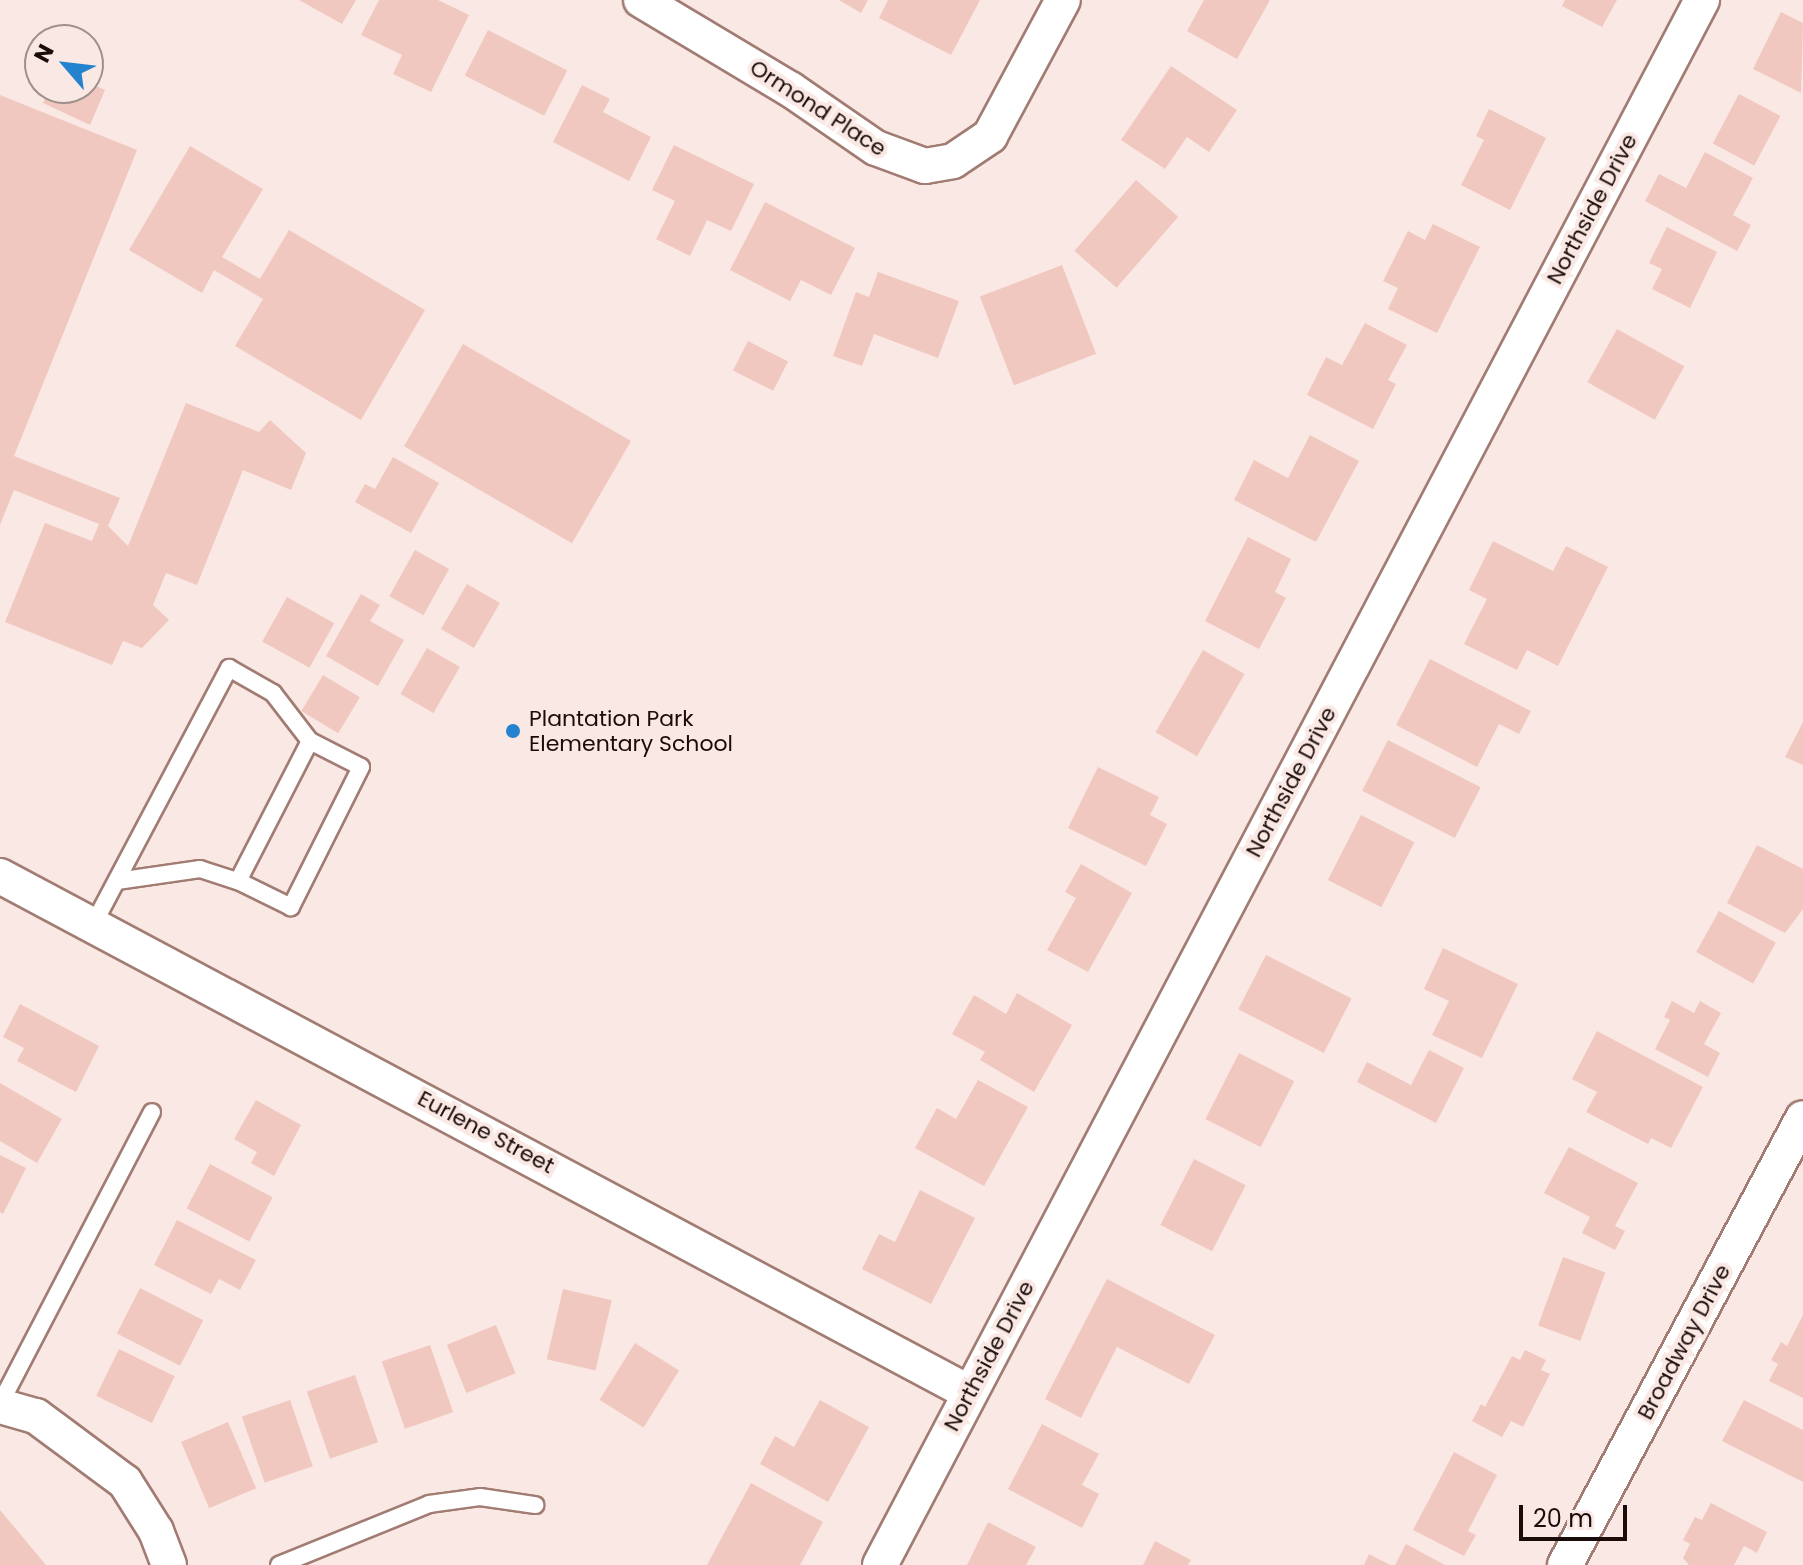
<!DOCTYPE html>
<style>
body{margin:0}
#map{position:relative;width:1803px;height:1565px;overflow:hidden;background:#fae8e4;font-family:Poppins,sans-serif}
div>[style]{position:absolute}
.building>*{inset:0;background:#f1c8bf;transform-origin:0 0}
.roads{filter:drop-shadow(2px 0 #a17c73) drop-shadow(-2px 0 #a17c73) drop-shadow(0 2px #a17c73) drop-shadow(0 -2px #a17c73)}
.lane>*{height:16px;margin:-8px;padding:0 8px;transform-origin:8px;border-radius:8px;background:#fff}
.street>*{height:34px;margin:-17px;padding:0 17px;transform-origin:17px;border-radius:17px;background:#fff}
.dots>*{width:22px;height:22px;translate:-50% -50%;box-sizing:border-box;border:4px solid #fae8e4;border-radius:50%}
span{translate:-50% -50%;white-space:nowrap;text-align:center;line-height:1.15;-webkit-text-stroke:8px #fae8e4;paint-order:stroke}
.street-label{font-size:22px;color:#1a0c09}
.poi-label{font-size:22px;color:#1a0c09}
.left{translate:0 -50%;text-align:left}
.north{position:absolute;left:24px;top:24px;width:80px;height:80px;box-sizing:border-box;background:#fae8e4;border:2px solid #a0908c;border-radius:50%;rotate:298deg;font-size:22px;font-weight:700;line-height:32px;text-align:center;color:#1a0c09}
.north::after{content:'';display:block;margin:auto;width:28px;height:36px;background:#2482cf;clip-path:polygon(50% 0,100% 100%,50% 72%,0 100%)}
.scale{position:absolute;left:1519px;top:1505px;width:108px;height:36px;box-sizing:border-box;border:4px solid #1a0c09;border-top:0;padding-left:10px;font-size:24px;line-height:28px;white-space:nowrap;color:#1a0c09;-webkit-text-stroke:6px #fae8e4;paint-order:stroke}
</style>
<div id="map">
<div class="building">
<div style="clip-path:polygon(299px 0,356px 0,342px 24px)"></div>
<div style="clip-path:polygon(379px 0,438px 0,469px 15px,431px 92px,393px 74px,402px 55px,361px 35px)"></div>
<div style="clip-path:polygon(839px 0,868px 0,861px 13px)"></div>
<div style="clip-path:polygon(888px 0,980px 0,951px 55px,879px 18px)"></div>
<div style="clip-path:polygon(1204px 0,1270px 0,1237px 59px,1187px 31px)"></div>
<div style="clip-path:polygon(1565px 0,1617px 0,1602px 27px,1562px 6px)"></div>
<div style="clip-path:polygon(1781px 12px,1803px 23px,1801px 93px,1753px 69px)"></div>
<div style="left:488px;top:30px;width:89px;height:51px;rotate:27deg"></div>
<div style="clip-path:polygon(1171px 66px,1237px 110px,1209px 152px,1187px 137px,1165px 169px,1121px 140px)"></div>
<div style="clip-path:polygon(88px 82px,105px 90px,90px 125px,43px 103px,50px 88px,88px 88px)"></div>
<div style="clip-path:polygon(582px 85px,610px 99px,603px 112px,651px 137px,629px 181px,553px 142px)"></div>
<div style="left:1739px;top:94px;width:47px;height:56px;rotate:28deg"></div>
<div style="clip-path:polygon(0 95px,137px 150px,14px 456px,120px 498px,108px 526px,128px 546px,186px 403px,259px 432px,270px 420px,306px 453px,291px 490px,243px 470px,197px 585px,166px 573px,153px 605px,169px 620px,142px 648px,123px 641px,112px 665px,5px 622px,45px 523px,92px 541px,99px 524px,14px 490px,0 525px)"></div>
<div style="clip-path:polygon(1489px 109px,1546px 138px,1510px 210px,1461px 185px,1484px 140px,1476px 136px)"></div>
<div style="clip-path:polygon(674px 145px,754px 184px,731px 231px,707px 220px,690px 256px,656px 239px,675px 201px,652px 190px)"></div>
<div style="clip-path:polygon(190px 146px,263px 189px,222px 257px,260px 279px,289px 230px,425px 310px,361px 420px,235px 346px,263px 299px,214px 270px,202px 293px,129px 250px)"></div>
<div style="clip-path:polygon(1705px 152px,1753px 178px,1733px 215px,1751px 225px,1737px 251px,1645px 201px,1659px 174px,1686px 188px)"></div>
<div style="left:1136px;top:180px;width:56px;height:94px;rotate:41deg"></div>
<div style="clip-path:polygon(765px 202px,855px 248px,831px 295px,801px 280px,790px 301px,730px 270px)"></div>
<div style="clip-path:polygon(1433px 224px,1480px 247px,1437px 333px,1388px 309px,1398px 288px,1383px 281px,1408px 231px,1425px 240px)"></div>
<div style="clip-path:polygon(1667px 227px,1717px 252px,1690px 308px,1652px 289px,1662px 269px,1649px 263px)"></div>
<div style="left:1062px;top:265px;width:95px;height:88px;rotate:69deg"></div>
<div style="clip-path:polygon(878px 272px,959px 301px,938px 358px,874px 334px,862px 366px,833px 356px,856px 292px,869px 297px)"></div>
<div style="clip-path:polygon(1365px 323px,1407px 345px,1388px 380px,1396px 384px,1373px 429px,1307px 395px,1326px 357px,1342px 365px)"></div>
<div style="left:1617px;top:329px;width:77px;height:61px;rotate:29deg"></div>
<div style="left:748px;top:341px;width:45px;height:33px;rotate:27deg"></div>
<div style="left:463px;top:344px;width:194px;height:118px;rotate:30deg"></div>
<div style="clip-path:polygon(1310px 435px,1359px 461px,1316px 542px,1234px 500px,1254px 460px,1288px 478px)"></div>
<div style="clip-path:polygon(393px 457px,439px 483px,411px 533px,355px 502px,365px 484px,375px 489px)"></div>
<div style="clip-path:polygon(1248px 537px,1291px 559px,1275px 592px,1286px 598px,1259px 649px,1205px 621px)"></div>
<div style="clip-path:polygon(1493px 541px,1553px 571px,1566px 546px,1608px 567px,1558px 666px,1527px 650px,1517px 670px,1464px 644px,1487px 599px,1469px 590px)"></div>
<div style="left:415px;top:550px;width:39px;height:53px;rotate:29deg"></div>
<div style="left:467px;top:584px;width:38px;height:52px;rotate:30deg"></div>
<div style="clip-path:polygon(361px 594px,380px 605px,370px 621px,404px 640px,378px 686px,326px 656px)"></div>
<div style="left:287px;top:597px;width:54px;height:51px;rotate:29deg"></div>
<div style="left:427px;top:648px;width:38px;height:53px;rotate:30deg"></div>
<div style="left:1203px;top:650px;width:48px;height:95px;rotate:30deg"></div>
<div style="clip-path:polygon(1430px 659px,1531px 711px,1519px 734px,1499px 724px,1477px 767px,1396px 725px)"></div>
<div style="left:323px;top:675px;width:43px;height:42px;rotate:31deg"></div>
<div style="clip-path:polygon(1803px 722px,1803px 765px,1785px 757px)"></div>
<div style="left:1388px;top:740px;width:104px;height:57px;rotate:27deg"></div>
<div style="clip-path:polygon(1098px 767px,1159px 797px,1150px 815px,1167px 824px,1146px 866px,1068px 828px)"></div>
<div style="left:1361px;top:815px;width:60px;height:73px;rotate:27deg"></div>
<div style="clip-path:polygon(1757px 845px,1803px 869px,1803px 909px,1785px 933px,1727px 903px)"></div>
<div style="clip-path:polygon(1081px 864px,1132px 893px,1088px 972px,1047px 950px,1076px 898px,1065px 892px)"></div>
<div style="left:1719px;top:911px;width:65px;height:47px;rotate:29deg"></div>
<div style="clip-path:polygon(1443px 948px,1518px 984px,1482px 1058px,1432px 1035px,1449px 1001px,1424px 989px)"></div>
<div style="left:1266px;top:955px;width:96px;height:61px;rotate:27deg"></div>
<div style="clip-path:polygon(1017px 993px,1072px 1025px,1034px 1092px,980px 1060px,985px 1052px,952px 1034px,974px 995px,1006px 1014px)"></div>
<div style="clip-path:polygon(1672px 1001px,1694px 1013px,1700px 1001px,1721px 1013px,1704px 1044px,1720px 1053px,1708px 1077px,1655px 1049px,1670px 1020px,1664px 1017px)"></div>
<div style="clip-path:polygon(20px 1004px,99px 1046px,76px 1092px,17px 1061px,24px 1048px,3px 1037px)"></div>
<div style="clip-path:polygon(1597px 1031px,1703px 1087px,1671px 1148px,1651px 1138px,1648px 1144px,1586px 1112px,1597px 1092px,1572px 1079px)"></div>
<div style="clip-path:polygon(1429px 1050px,1464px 1068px,1436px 1123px,1357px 1082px,1367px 1062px,1411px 1085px)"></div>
<div style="left:1239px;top:1053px;width:62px;height:74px;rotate:27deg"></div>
<div style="clip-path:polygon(978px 1080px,1028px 1107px,984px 1186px,915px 1148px,937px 1108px,956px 1119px)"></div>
<div style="clip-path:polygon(0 1083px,62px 1119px,37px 1163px,0 1141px)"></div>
<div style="clip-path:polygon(256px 1100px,301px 1125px,274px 1176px,251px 1163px,257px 1152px,234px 1139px)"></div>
<div style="clip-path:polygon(1569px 1147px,1638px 1183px,1615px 1226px,1625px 1231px,1615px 1250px,1582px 1233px,1590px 1217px,1544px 1193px)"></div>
<div style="clip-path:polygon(0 1155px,26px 1168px,3px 1214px,0 1212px)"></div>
<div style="left:1194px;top:1159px;width:58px;height:74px;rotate:27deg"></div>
<div style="left:210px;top:1164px;width:71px;height:50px;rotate:28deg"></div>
<div style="clip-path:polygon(920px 1190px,975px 1218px,931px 1304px,862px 1269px,879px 1234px,895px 1242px)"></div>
<div style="clip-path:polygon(177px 1220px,256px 1260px,240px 1290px,219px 1279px,211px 1294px,154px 1265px)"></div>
<div style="left:1563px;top:1257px;width:45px;height:73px;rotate:20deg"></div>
<div style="clip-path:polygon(1107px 1279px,1215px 1335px,1189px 1384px,1117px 1347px,1081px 1418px,1045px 1399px)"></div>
<div style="left:140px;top:1288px;width:71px;height:51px;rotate:27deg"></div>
<div style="left:563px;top:1289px;width:50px;height:72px;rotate:13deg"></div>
<div style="clip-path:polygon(1803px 1315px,1803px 1398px,1769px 1381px,1778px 1364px,1771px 1360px,1781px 1342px,1787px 1346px)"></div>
<div style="left:496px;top:1325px;width:52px;height:53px;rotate:68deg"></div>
<div style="left:635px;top:1343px;width:52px;height:67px;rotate:32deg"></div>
<div style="left:430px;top:1345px;width:71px;height:51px;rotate:71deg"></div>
<div style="left:119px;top:1349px;width:62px;height:52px;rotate:26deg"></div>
<div style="clip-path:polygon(1525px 1350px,1546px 1360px,1541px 1370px,1550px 1374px,1523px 1427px,1511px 1421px,1502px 1437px,1472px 1421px,1481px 1404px,1485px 1407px,1512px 1356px,1520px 1360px)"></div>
<div style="left:355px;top:1375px;width:71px;height:51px;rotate:71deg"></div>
<div style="left:290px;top:1400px;width:70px;height:51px;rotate:71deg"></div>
<div style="clip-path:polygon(820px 1400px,869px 1427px,828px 1502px,760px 1464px,775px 1436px,794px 1447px)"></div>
<div style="clip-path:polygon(1744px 1400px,1803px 1430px,1803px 1482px,1722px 1441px)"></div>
<div style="left:228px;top:1422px;width:72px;height:51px;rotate:67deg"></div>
<div style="clip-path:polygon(1042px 1424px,1099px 1454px,1082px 1485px,1099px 1494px,1082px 1528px,1008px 1489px)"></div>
<div style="clip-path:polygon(1454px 1452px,1497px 1475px,1468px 1531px,1476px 1535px,1464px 1556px,1413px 1530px)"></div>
<div style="clip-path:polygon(751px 1483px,823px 1522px,800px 1565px,707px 1565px)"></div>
<div style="clip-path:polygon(1711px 1503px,1767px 1532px,1757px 1553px,1744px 1546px,1734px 1565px,1689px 1565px,1683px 1558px,1690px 1544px,1683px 1540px,1695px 1517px,1702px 1520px)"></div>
<div style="clip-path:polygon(0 1510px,46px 1565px,0 1565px)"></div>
<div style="clip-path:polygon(988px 1522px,1036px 1547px,1026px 1565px,967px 1565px)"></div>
<div style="clip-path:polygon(1155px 1541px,1191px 1560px,1188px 1565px,1143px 1565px)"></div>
<div style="clip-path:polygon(1406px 1544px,1445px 1565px,1395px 1565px)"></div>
<div style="clip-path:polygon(1369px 1554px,1390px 1565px,1364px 1565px)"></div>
</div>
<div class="roads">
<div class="lane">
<div style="left:117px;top:881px;width:84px;rotate:-8.2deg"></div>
<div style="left:200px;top:869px;width:40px;rotate:18deg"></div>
<div style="left:238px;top:881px;width:157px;rotate:-62.8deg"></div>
<div style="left:93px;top:925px;width:291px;rotate:-62.1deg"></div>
<div style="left:229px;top:668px;width:51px;rotate:29.6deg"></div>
<div style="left:273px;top:693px;width:61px;rotate:52.4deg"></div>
<div style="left:310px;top:741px;width:57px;rotate:27deg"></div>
<div style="left:361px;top:767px;width:157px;rotate:116.6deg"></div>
<div style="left:291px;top:907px;width:59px;rotate:-153.9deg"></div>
<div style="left:0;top:1404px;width:329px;rotate:-62.5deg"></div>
<div style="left:279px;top:1565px;width:162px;rotate:-22.1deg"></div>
<div style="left:429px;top:1504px;width:51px;rotate:-7.8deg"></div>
<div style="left:480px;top:1497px;width:56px;rotate:8.3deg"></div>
</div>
<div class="street">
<div style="left:641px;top:0;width:174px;rotate:30.9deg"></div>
<div style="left:790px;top:89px;width:104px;rotate:34.5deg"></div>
<div style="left:876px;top:148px;width:52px;rotate:20.2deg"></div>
<div style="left:925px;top:166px;width:28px;rotate:-10deg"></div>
<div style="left:953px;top:161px;width:45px;rotate:-34deg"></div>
<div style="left:990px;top:136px;width:154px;rotate:-61.8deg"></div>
<div style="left:0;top:876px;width:1099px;rotate:28.06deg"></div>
<div style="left:0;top:1406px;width:37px;rotate:16deg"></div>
<div style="left:36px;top:1416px;width:111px;rotate:36.6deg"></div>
<div style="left:125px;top:1482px;width:58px;rotate:57.7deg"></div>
<div style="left:156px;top:1531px;width:36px;rotate:69deg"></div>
<div style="left:880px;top:1565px;width:1768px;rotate:-62.29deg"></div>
<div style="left:1565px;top:1565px;width:506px;rotate:-61.97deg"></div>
</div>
</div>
<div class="dots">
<div style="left:513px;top:731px;background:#2482cf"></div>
</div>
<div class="street-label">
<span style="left:818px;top:108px;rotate:33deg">Ormond Place</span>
<span style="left:1592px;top:209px;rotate:-62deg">Northside Drive</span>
<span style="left:1291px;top:782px;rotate:-62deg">Northside Drive</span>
<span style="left:486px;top:1132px;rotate:28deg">Eurlene Street</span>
<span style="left:1684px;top:1342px;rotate:-62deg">Broadway Drive</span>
<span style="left:989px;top:1356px;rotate:-62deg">Northside Drive</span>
</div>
<div class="poi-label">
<span class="left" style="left:529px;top:731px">Plantation Park<br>Elementary School</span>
</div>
<div class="north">N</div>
<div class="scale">20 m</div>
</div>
